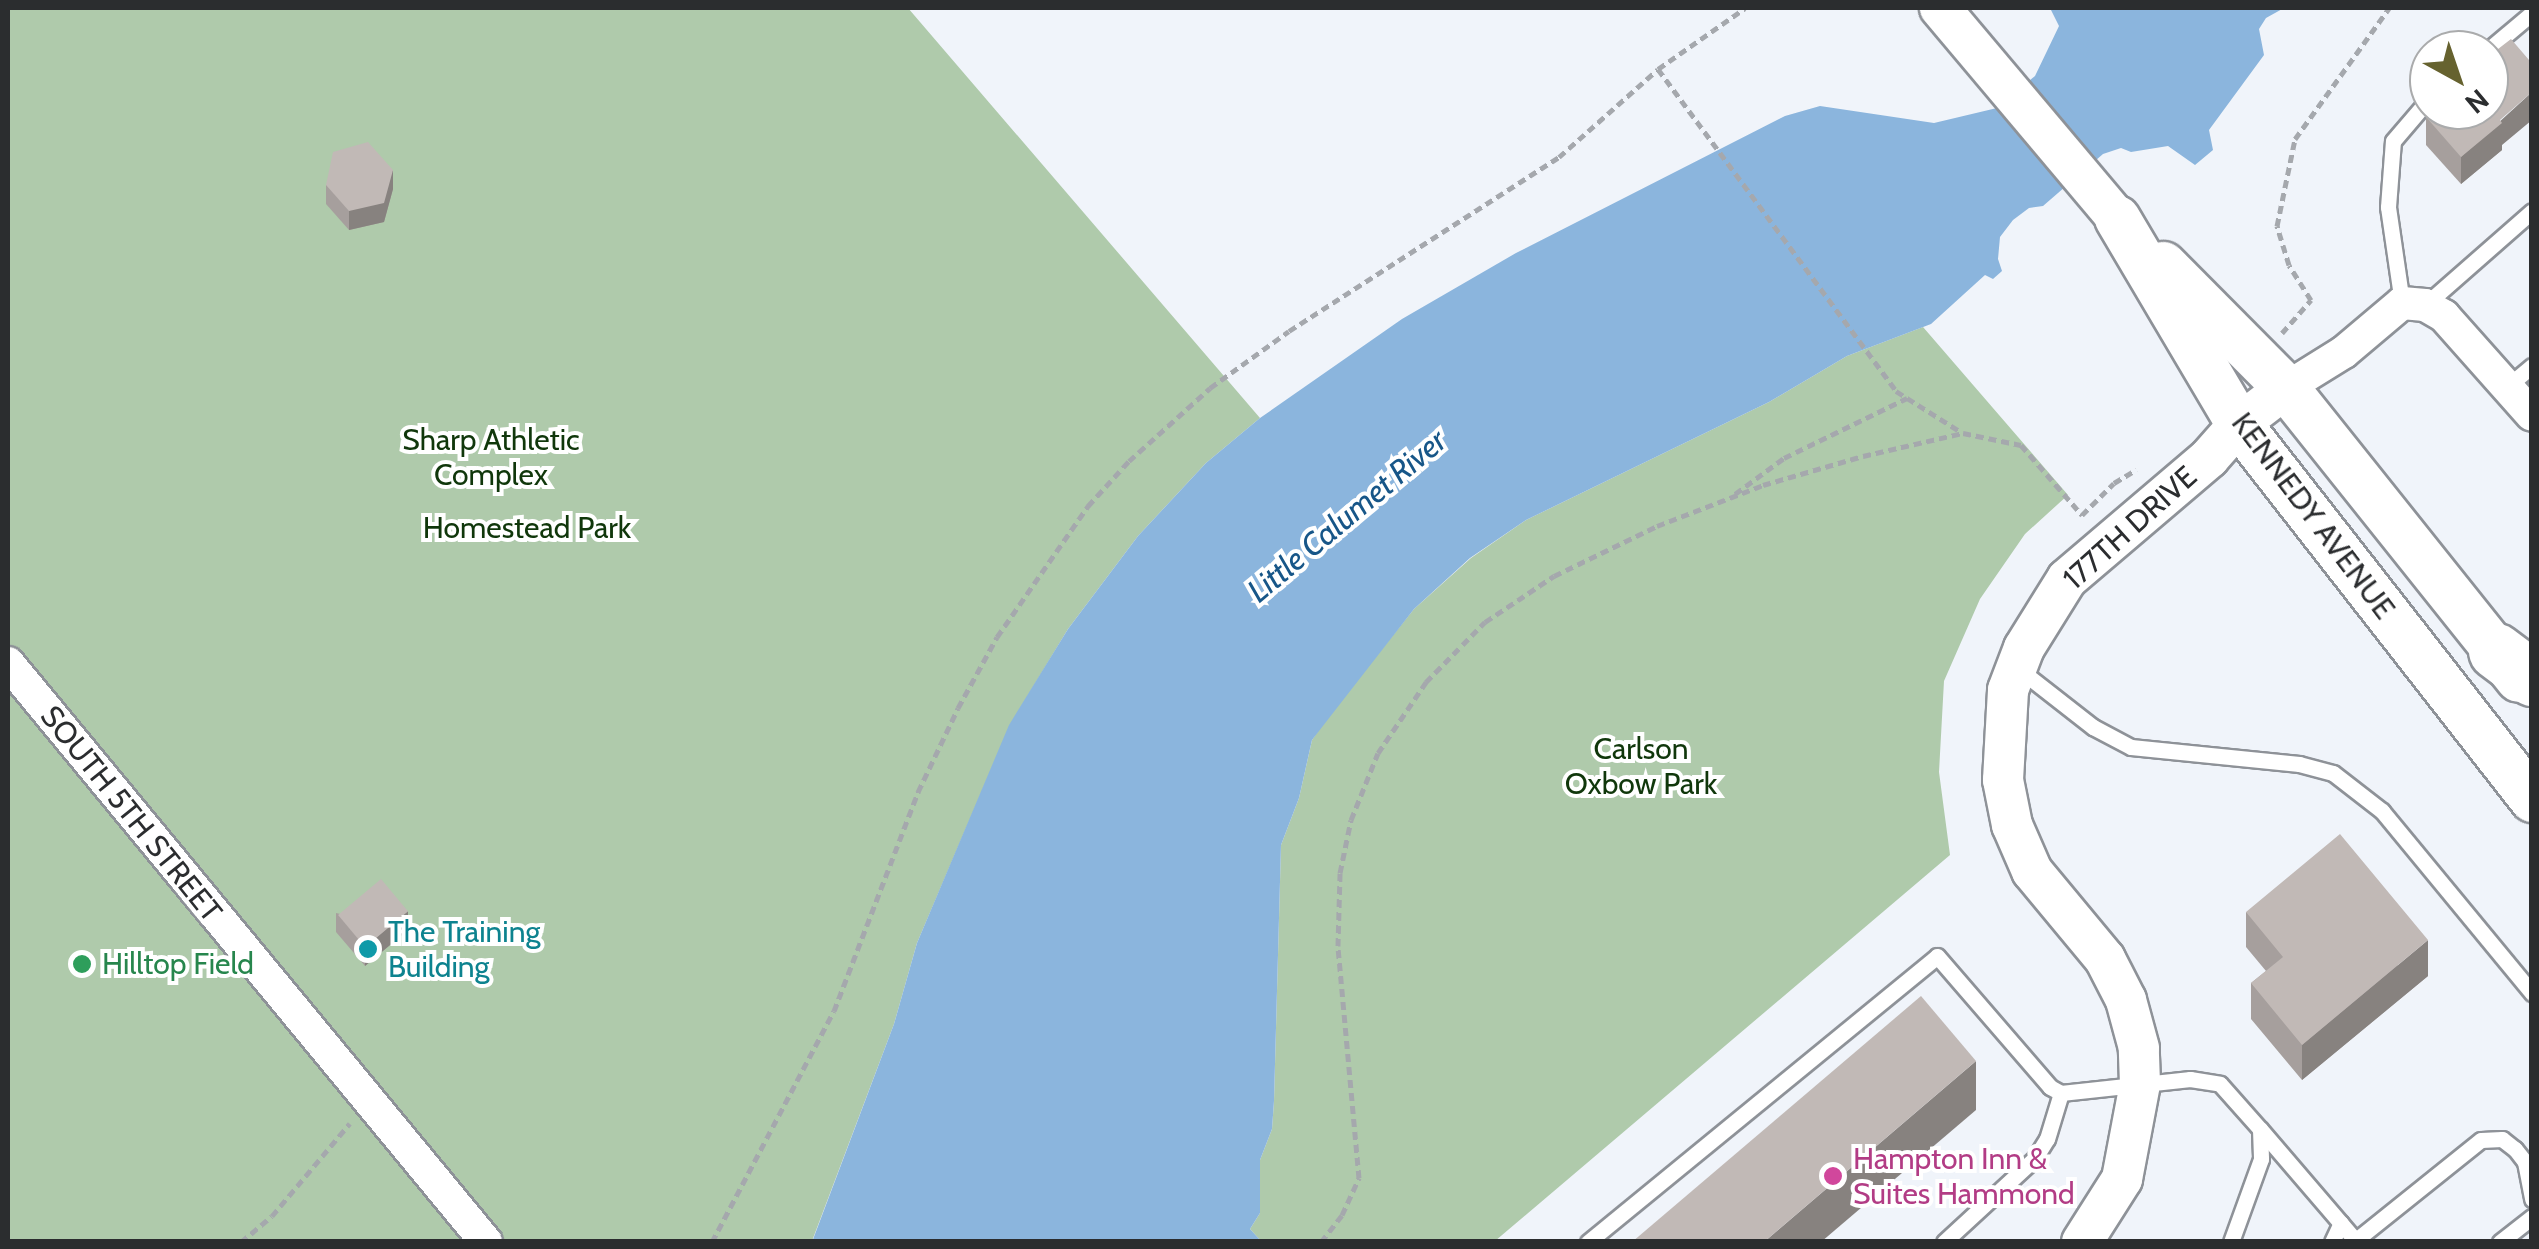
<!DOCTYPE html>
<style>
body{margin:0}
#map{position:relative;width:2539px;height:1249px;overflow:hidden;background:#f0f4fa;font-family:Cabin,sans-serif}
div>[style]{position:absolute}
.green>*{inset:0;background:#afcaab}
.water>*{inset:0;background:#8bb5dd}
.path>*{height:5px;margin-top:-2.5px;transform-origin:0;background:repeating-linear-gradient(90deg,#a5a8ad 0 8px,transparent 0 13px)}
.roads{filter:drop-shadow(2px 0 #8e9298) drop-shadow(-2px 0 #8e9298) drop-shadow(0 2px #8e9298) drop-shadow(0 -2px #8e9298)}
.service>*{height:15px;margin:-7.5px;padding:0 7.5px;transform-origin:7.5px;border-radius:7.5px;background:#fff}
.minor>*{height:32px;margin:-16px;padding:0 16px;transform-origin:16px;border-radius:16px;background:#fff}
.tertiary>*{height:40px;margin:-20px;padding:0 20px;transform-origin:20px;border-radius:20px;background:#fff}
.secondary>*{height:45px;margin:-22.5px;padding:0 22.5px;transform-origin:22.5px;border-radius:22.5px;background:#fff}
.motorway>*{height:55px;margin:-27.5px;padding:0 27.5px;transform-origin:27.5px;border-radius:27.5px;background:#fff}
.wall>*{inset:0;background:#a69f9d}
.shaded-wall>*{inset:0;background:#87827f}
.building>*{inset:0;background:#c1b9b6;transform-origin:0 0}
.dots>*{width:28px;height:28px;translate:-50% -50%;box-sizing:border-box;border:5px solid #fff;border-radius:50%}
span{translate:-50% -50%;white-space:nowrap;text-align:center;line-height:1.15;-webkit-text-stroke:8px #fff;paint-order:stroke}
.park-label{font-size:30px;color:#10370b}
.street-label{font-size:30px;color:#2b2d2f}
.culture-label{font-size:30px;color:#0d838f}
.left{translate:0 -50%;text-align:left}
.leisure-label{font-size:30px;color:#27864d}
.hotel-label{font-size:30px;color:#b23c85}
.water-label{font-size:32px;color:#175688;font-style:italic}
.frame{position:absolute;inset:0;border:10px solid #2b2d2f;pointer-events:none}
.north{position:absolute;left:2409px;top:30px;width:100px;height:100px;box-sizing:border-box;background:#fff;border:2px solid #aaabac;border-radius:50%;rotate:140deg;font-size:28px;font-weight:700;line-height:40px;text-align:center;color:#2b2d2f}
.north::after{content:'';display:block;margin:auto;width:35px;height:45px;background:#66622f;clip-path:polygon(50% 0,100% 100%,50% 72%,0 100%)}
</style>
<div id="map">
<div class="green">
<div style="clip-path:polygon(8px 8px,908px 8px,1260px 418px,1206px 463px,1138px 536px,1068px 629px,1010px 725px,917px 943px,894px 1024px,812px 1241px,8px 1241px)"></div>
<div style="clip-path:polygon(1923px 327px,2068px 495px,2025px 534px,1980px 599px,1944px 681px,1939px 772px,1950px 855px,1495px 1241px,1261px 1241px,1250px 1229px,1260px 1213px,1260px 1160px,1272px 1129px,1274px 1101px,1281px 845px,1299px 798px,1312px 740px,1329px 715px,1414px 609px,1471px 558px,1526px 520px,1769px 402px,1847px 356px)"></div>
</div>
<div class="water">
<div style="clip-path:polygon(2050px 8px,2284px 8px,2266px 18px,2259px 29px,2264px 55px,2209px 130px,2213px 150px,2195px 165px,2168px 146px,2131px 152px,2121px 148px,2103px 154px,2043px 206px,2029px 208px,2013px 220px,2000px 237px,1998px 259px,2002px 271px,1993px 279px,1985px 275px,1931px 324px,1847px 356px,1769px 402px,1526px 520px,1470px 558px,1414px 609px,1312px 740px,1299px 798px,1281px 845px,1274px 1101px,1272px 1129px,1260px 1160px,1260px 1213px,1250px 1229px,1261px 1241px,812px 1242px,894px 1024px,917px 943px,1009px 725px,1068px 629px,1138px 536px,1206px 463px,1260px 418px,1402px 319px,1516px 253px,1785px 116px,1820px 106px,1934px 123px,1997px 108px,2035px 76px,2059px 26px)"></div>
</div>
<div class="path">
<div style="left:1658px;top:69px;width:400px;rotate:53.5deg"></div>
<div style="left:1896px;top:391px;width:77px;rotate:32.2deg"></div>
<div style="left:2282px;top:333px;width:44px;rotate:-48.7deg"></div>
<div style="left:2311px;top:300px;width:41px;rotate:-122.2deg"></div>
<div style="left:2289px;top:265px;width:41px;rotate:-107.1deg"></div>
<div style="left:2277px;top:226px;width:89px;rotate:-78.3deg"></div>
<div style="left:2295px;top:139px;width:161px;rotate:-54.3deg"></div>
<div style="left:1735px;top:494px;width:61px;rotate:-36.3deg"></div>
<div style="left:1784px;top:458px;width:137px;rotate:-26deg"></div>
<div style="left:241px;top:1242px;width:40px;rotate:-40deg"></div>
<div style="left:272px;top:1216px;width:121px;rotate:-50deg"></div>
<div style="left:712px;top:1242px;width:261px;rotate:-62.2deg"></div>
<div style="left:834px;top:1011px;width:235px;rotate:-69deg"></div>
<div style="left:918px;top:792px;width:93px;rotate:-64.5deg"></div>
<div style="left:958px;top:708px;width:81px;rotate:-61.2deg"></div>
<div style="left:997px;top:637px;width:160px;rotate:-55.2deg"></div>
<div style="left:1088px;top:506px;width:61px;rotate:-47.7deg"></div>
<div style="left:1129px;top:461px;width:109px;rotate:-42deg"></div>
<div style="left:1210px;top:388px;width:97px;rotate:-35.8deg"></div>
<div style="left:1289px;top:331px;width:321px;rotate:-32.8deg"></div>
<div style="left:1559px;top:157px;width:132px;rotate:-41.6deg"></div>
<div style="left:1658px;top:69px;width:106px;rotate:-35deg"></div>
<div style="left:1321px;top:1242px;width:34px;rotate:-52deg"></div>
<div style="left:1342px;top:1215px;width:41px;rotate:-65.3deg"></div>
<div style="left:1359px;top:1178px;width:233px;rotate:-95.2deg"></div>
<div style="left:1338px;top:946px;width:73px;rotate:-88.4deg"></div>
<div style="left:1340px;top:873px;width:54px;rotate:-78.3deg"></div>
<div style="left:1351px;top:820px;width:72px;rotate:-68.1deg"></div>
<div style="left:1378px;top:753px;width:86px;rotate:-55.9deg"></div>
<div style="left:1426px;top:682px;width:84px;rotate:-45.5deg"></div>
<div style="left:1485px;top:622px;width:83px;rotate:-33.7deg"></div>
<div style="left:1554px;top:576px;width:114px;rotate:-25.9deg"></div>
<div style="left:1657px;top:526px;width:114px;rotate:-21.1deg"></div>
<div style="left:1763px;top:485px;width:104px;rotate:-16.2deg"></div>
<div style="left:1863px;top:456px;width:103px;rotate:-13deg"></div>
<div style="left:1963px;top:433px;width:59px;rotate:11.7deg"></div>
<div style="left:2021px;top:445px;width:93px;rotate:48.9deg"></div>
<div style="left:2082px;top:515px;width:45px;rotate:-45deg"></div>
<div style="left:2114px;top:483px;width:26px;rotate:-31deg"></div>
</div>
<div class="roads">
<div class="service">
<div style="left:2488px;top:50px;width:57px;rotate:-40.1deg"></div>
<div style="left:2402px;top:303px;width:97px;rotate:-98.3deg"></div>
<div style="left:2388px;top:207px;width:66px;rotate:-85.7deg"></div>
<div style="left:2393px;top:141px;width:55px;rotate:-49.4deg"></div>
<div style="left:2425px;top:305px;width:142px;rotate:-41.3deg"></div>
<div style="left:2508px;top:386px;width:31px;rotate:-40deg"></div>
<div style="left:2020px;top:670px;width:93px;rotate:38deg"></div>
<div style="left:2093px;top:727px;width:43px;rotate:27.8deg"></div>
<div style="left:2131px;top:747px;width:169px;rotate:5.8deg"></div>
<div style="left:2299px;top:764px;width:35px;rotate:15deg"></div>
<div style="left:2333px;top:773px;width:62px;rotate:37.8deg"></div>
<div style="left:2382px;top:811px;width:236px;rotate:50.5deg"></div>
<div style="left:2260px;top:1129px;width:149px;rotate:49.4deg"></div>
<div style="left:2356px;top:1240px;width:160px;rotate:-38.7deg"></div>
<div style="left:2481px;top:1140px;width:21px;rotate:-3deg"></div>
<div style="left:2502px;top:1139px;width:16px;rotate:38deg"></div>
<div style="left:2515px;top:1149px;width:16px;rotate:52deg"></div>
<div style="left:2525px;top:1162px;width:38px;rotate:79deg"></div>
<div style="left:1588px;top:1242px;width:451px;rotate:-39.3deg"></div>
<div style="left:1937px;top:956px;width:173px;rotate:49.2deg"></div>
<div style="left:2050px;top:1087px;width:13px;rotate:29deg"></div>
<div style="left:2061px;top:1093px;width:130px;rotate:-6.2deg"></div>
<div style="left:2190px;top:1079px;width:30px;rotate:9deg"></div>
<div style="left:2220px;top:1084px;width:60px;rotate:48.4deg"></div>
<div style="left:2260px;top:1129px;width:30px;rotate:88deg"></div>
<div style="left:2261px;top:1159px;width:88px;rotate:109.9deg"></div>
<div style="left:1944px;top:1242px;width:124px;rotate:-42.7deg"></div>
<div style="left:2035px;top:1158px;width:22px;rotate:-58deg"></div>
<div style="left:2047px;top:1139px;width:48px;rotate:-73.1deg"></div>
<div style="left:2332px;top:1242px;width:21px;rotate:-65deg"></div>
<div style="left:2500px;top:1242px;width:41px;rotate:-38deg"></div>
</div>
<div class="minor">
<div style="left:2286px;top:388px;width:68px;rotate:-31.8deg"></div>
<div style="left:2344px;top:352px;width:76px;rotate:-40.2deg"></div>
<div style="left:2402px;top:303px;width:23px;rotate:5deg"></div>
<div style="left:2425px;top:305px;width:22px;rotate:30deg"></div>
<div style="left:2444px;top:316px;width:132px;rotate:48.4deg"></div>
<div style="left:8px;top:663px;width:751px;rotate:50.46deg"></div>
</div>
<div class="tertiary">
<div style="left:1940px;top:8px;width:275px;rotate:49.9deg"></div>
<div style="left:2082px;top:1242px;width:75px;rotate:-57.6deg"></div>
<div style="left:2122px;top:1179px;width:97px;rotate:-79.3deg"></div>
<div style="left:2140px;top:1084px;width:36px;rotate:-92deg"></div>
<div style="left:2139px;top:1048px;width:50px;rotate:-105.2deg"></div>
<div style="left:2126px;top:1000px;width:46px;rotate:-117.1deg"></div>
<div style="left:2105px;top:959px;width:114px;rotate:-129.7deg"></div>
<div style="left:2032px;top:871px;width:50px;rotate:-113.5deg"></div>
<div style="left:2012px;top:825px;width:46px;rotate:-101.3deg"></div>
<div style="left:2003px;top:780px;width:90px;rotate:-86.8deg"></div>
<div style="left:2008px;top:690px;width:45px;rotate:-69.1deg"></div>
<div style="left:2024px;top:648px;width:81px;rotate:-58.1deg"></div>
<div style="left:2067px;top:579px;width:187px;rotate:-40.4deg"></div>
<div style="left:2209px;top:458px;width:45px;rotate:-48.6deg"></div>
<div style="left:2239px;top:424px;width:59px;rotate:-37.5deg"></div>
</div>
<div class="secondary">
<div style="left:2117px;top:218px;width:239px;rotate:59.4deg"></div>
<div style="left:2239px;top:424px;width:476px;rotate:52deg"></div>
<div style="left:2163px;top:264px;width:175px;rotate:45.2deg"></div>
<div style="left:2286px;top:388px;width:372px;rotate:51.4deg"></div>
</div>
<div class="motorway">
<div style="left:2496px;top:651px;width:45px;rotate:36.9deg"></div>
</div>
</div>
<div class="wall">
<div style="clip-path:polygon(2489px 110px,2502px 145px,2502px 150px,2461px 184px,2426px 145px,2426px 117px)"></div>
<div style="clip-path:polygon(326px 185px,393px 189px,384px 222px,349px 230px,326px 204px)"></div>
<div style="clip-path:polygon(2246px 912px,2428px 976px,2302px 1080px,2251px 1019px,2251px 983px,2266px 971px,2246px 947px)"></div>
<div style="clip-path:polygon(336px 913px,408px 930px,365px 966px,336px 932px)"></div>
</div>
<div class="shaded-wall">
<div style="clip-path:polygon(2532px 92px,2532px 120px,2502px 145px,2502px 150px,2461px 184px,2461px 157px)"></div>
<div style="clip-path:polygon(393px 170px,393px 189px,384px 222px,349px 230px,349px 211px)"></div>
<div style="clip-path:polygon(408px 911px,408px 930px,365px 966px,365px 947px)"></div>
<div style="clip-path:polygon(2428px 940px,2428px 976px,2302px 1080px,2302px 1045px)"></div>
<div style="clip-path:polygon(1976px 1061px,1976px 1110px,1821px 1242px,1764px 1242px)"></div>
</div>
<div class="building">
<div style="clip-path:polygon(2511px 39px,2529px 60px,2532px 58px,2532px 92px,2500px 120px,2502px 123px,2461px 157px,2426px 117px,2435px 110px,2489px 110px,2489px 56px)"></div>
<div style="clip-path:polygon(368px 142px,393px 170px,384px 203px,349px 211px,326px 185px,333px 152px)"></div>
<div style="clip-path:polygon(2340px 834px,2428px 940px,2302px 1045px,2251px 983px,2283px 957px,2246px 912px)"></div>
<div style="left:381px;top:879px;width:42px;height:56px;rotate:50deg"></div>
<div style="clip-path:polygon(1921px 996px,1976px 1061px,1764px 1242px,1632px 1242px)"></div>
</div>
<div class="dots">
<div style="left:368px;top:949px;background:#0f9aa8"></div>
<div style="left:82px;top:964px;background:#2e9e5b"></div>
<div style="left:1833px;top:1176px;background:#d1479c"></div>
</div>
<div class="park-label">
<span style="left:491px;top:457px">Sharp Athletic<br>Complex</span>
<span style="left:527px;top:528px">Homestead Park</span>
<span style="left:1641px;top:766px">Carlson<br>Oxbow Park</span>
</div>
<div class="street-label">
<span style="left:2313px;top:516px;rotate:53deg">KENNEDY AVENUE</span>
<span style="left:2130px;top:528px;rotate:-42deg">177TH DRIVE</span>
<span style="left:131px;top:814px;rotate:51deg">SOUTH 5TH STREET</span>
</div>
<div class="culture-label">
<span class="left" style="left:388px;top:949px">The Training<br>Building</span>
</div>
<div class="leisure-label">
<span class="left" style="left:102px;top:964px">Hilltop Field</span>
</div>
<div class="hotel-label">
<span class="left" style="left:1853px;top:1176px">Hampton Inn &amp;<br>Suites Hammond</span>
</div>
<div class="water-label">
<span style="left:1347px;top:516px;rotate:-40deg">Little Calumet River</span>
</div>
<div class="frame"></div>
<div class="north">N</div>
</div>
